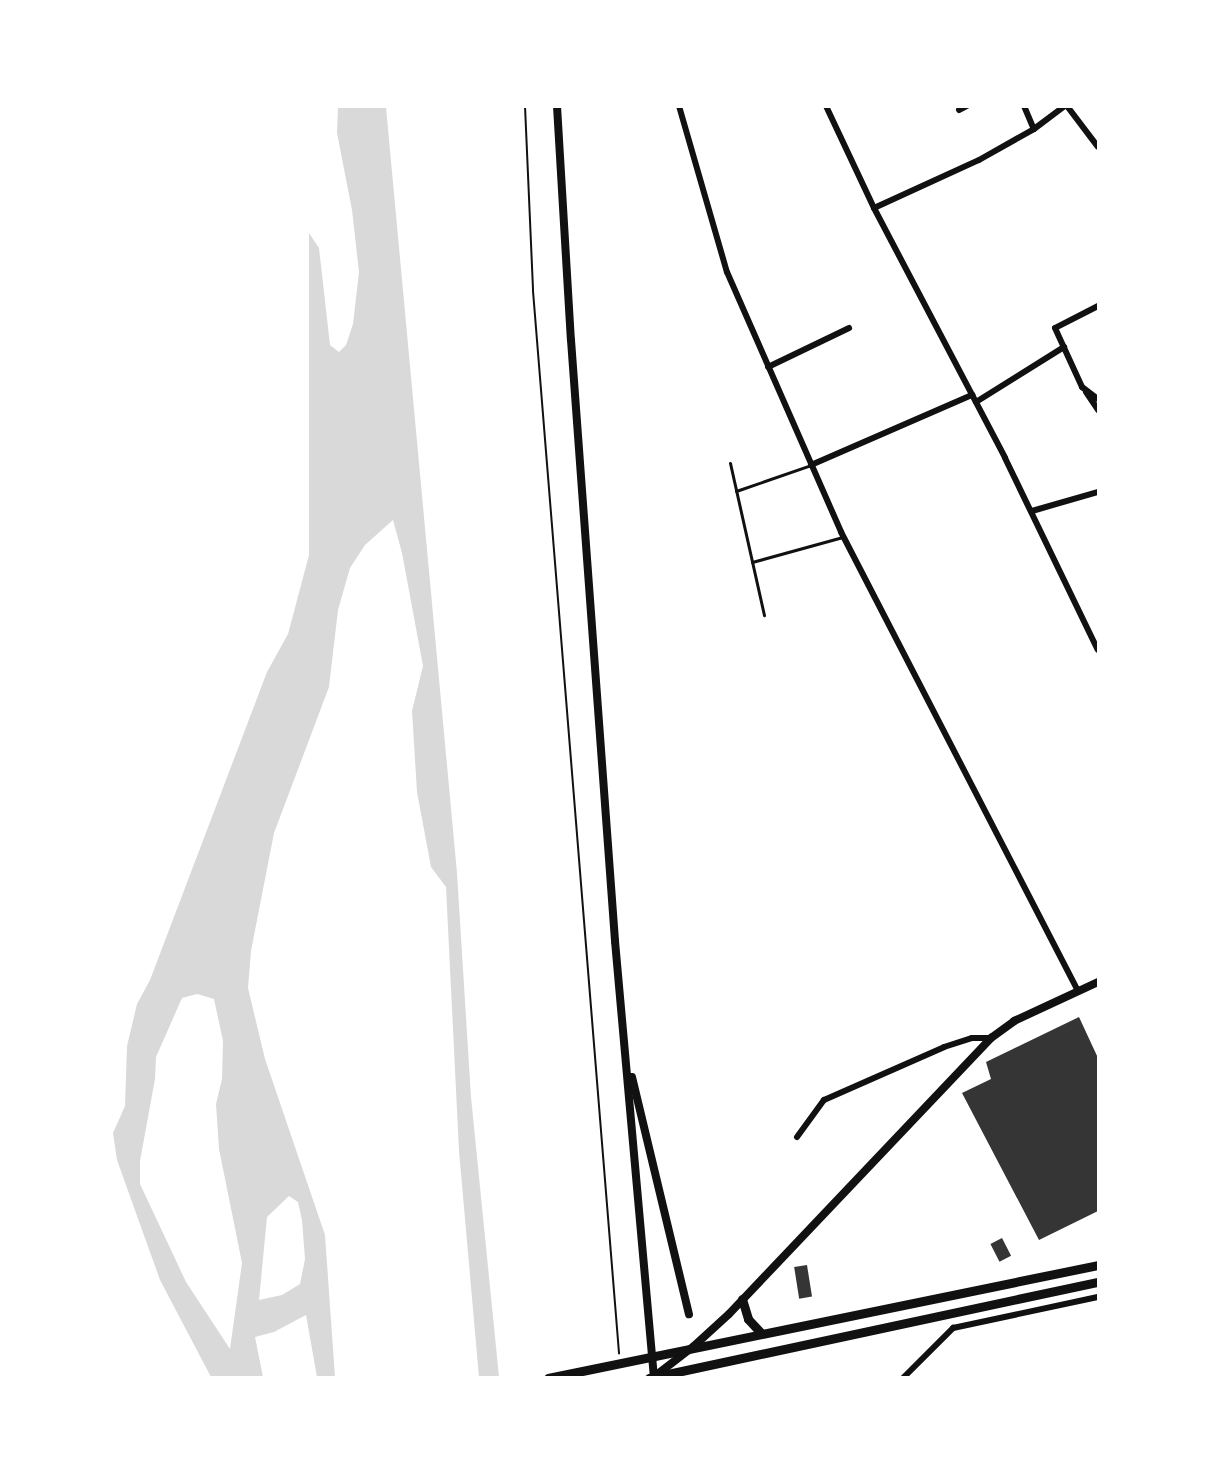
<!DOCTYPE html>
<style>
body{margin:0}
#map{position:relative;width:1205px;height:1484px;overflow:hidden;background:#fff;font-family:"Source Serif 4",serif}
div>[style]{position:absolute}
.water>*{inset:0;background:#d9d9d9}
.building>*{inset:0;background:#353535;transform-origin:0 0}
.path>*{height:2px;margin:-1px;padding:0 1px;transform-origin:1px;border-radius:1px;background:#111}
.service>*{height:3px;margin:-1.5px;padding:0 1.5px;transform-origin:1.5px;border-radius:1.5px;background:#111}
.minor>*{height:6px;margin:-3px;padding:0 3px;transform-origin:3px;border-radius:3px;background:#111}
.tertiary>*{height:8px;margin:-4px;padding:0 4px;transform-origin:4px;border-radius:4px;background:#111}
.secondary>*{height:8px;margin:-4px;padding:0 4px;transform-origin:4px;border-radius:4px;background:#111}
.primary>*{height:9px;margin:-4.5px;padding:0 4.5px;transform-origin:4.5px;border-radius:4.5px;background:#111}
span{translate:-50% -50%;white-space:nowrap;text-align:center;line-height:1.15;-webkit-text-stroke:6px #fff;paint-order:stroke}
.frame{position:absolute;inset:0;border:108px solid #fff;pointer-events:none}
</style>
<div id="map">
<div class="water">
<div style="clip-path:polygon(evenodd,338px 107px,386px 107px,457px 873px,471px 1097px,499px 1377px,479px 1377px,459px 1151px,446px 887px,431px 867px,417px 792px,412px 711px,423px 666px,402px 553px,393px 520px,365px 545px,350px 568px,338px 610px,329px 687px,274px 833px,251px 951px,248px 988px,265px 1059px,325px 1235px,335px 1377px,317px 1377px,306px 1315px,274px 1332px,255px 1337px,263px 1377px,211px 1377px,160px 1280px,117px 1160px,113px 1133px,125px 1106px,127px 1046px,137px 1004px,150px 980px,267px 672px,288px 634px,309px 555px,309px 233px,319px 248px,330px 345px,339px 352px,346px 345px,353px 324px,359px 272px,352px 210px,337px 133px,338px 107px,197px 994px,214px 999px,223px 1041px,222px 1079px,216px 1104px,219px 1149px,242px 1263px,230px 1349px,186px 1282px,140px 1184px,140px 1161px,155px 1079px,156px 1057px,182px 998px,197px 994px,338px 107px,289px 1196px,298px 1202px,302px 1220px,305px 1259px,300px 1284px,282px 1295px,259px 1300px,267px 1217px,289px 1196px)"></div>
</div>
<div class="building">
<div style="clip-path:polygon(1079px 1017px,1098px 1058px,1098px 1211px,1039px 1240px,962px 1093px,991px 1079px,986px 1062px)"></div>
<div style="left:1002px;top:1238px;width:20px;height:13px;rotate:63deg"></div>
<div style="left:807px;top:1265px;width:32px;height:13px;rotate:81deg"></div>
</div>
<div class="path">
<div style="left:525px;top:106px;width:185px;rotate:87.5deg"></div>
<div style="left:533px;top:291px;width:1066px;rotate:85.37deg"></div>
</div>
<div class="service">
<div style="left:730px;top:463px;width:156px;rotate:77.4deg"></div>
<div style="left:736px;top:491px;width:79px;rotate:-19.1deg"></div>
<div style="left:752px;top:562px;width:94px;rotate:-15.4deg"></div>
</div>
<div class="minor">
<div style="left:679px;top:106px;width:173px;rotate:73.9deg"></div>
<div style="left:727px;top:272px;width:284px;rotate:66.3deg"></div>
<div style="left:841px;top:532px;width:517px;rotate:62.69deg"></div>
<div style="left:826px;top:106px;width:113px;rotate:64.8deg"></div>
<div style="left:874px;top:208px;width:282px;rotate:62.3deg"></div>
<div style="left:1005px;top:458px;width:213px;rotate:64.2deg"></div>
<div style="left:1024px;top:106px;width:25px;rotate:67deg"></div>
<div style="left:1067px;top:106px;width:51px;rotate:52.9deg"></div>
<div style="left:959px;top:110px;width:9px;rotate:-27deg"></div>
<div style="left:874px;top:208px;width:115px;rotate:-24.6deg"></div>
<div style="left:979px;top:160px;width:63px;rotate:-29.4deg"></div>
<div style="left:1034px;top:129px;width:39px;rotate:-37deg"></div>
<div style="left:1098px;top:306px;width:48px;rotate:152.9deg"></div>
<div style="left:1055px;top:328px;width:65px;rotate:65.4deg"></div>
<div style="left:1082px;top:387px;width:20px;rotate:37deg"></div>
<div style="left:768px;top:367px;width:90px;rotate:-25.7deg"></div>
<div style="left:1086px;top:392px;width:22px;rotate:56deg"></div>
<div style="left:976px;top:402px;width:104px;rotate:-32deg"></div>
<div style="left:811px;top:465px;width:176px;rotate:-23.5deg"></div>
<div style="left:1032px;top:511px;width:69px;rotate:-16.1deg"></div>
<div style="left:797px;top:1137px;width:46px;rotate:-53.9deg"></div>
<div style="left:824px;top:1100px;width:131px;rotate:-23.8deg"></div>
<div style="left:944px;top:1047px;width:29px;rotate:-18deg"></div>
<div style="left:972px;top:1038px;width:19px"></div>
<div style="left:903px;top:1378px;width:71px;rotate:-45deg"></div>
<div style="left:953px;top:1328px;width:148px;rotate:-12.1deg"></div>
</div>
<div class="tertiary">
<div style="left:655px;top:1376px;width:49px;rotate:-37.6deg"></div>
<div style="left:694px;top:1346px;width:47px;rotate:-42.4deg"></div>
<div style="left:729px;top:1314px;width:381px;rotate:-46.5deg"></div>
<div style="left:991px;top:1038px;width:29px;rotate:-36deg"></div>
<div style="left:1014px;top:1021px;width:93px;rotate:-24.9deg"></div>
</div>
<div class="secondary">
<div style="left:557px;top:106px;width:234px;rotate:86.6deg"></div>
<div style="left:571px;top:340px;width:603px;rotate:85.81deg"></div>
<div style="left:615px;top:941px;width:439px;rotate:84.9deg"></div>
<div style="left:632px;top:1077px;width:244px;rotate:76.5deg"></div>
</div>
<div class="primary">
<div style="left:742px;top:1299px;width:21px;rotate:73deg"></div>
<div style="left:748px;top:1319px;width:19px;rotate:47deg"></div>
<div style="left:548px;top:1378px;width:561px;rotate:-11.61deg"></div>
<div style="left:649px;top:1378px;width:459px;rotate:-12.1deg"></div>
</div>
<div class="frame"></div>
</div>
